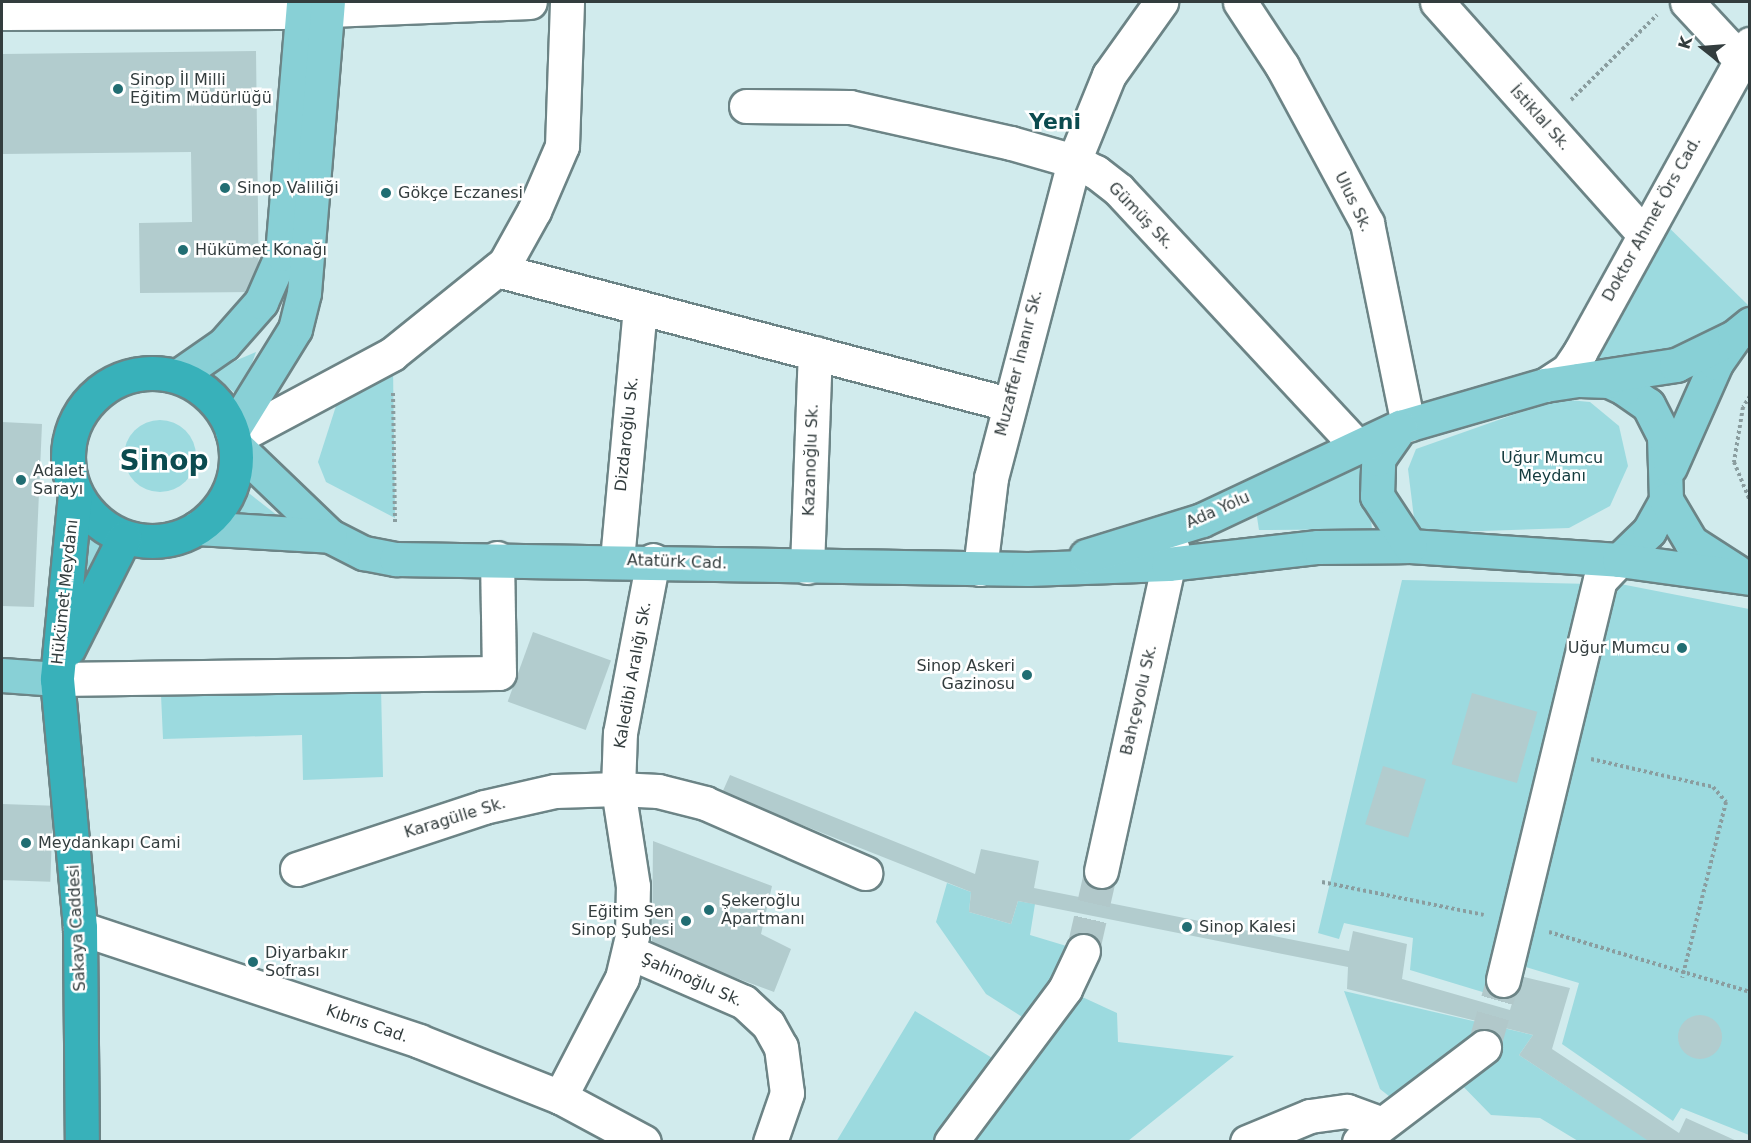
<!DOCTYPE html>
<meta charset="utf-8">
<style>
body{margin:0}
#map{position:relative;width:1751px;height:1143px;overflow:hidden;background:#d1ebed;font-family:"DejaVu Sans",sans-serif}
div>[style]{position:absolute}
.green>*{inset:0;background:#9cdadf}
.round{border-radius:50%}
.building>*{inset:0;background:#b2ccce;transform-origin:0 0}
.minor-tunnel>*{height:33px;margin-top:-16.5px;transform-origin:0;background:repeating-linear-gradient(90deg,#b1c8ca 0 33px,transparent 0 49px)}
.path>*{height:4px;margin-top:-2px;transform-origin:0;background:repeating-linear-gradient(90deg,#8a9d9f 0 3px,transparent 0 6px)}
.roads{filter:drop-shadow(2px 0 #6c8486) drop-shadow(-2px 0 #6c8486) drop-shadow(0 2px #6c8486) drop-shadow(0 -2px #6c8486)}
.minor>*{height:33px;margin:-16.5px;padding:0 16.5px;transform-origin:16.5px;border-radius:16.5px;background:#fff}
.major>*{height:33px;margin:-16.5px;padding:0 16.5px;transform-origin:16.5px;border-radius:16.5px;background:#88d0d6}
.highway>*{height:33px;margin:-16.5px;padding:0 16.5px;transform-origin:16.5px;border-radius:16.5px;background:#38b1ba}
.highway>.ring{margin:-16.5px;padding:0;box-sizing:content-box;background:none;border:33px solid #38b1ba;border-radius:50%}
.dots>*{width:16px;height:16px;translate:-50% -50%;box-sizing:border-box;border:3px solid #fff;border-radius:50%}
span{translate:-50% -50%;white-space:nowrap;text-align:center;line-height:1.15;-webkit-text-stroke:5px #fff;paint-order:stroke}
.poi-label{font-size:16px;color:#333d3e}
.left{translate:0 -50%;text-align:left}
.right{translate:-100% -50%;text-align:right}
.street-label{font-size:16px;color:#333d3e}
.park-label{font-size:16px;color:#133b3e}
.district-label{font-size:22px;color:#0b4b4f;font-weight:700}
.town-label{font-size:28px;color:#0b4b4f;font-weight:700}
.frame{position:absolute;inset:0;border:3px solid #333d3e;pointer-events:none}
.north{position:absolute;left:1673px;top:18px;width:60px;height:60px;-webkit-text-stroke:4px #fff;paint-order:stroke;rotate:287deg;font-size:16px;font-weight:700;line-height:24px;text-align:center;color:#333d3e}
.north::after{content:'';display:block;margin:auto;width:21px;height:27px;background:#333d3e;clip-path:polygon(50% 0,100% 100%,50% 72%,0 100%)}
</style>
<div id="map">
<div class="green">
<div style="clip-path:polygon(1654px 213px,1749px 306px,1749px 322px,1722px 344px,1568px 370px)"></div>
<div style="clip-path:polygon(256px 352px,240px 397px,209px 372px)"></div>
<div style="clip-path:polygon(393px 368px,395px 518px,326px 482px,318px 462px,336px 406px)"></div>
<div style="clip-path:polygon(1558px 399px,1590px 402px,1619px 426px,1628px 466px,1610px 506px,1569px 528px,1423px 533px,1414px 518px,1408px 469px,1416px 449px)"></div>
<div class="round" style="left:124px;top:420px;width:72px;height:72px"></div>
<div style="clip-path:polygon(1365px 465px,1372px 529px,1259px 530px,1255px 504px)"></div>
<div style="clip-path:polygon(241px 487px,287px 523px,214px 526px)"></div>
<div style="clip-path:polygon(84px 526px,113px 547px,76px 593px)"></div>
<div style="clip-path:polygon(1402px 580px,1593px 584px,1600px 580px,1749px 609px,1749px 1135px,1681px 1108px,1673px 1121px,1562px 1044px,1579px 983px,1509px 962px,1499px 997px,1410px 970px,1413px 938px,1344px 923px,1339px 939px,1318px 933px)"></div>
<div style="clip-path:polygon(381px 687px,383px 777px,303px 780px,302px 735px,163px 739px,161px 695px)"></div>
<div style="clip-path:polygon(947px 883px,971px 892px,969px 912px,1011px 924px,1018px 901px,1035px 904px,1030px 935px,1083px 951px,1065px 989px,1117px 1013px,1118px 1042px,1234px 1056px,1128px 1141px,979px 1141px,960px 1130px,951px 1141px,836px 1142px,915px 1011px,1007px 1067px,1038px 1027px,986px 994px,936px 922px)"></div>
<div style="clip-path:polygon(1344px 991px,1533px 1035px,1519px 1055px,1650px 1141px,1578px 1141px,1540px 1118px,1491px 1115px,1450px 1073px,1404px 1108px,1380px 1089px)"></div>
</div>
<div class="building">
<div style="clip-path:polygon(256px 51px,259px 292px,140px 293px,139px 223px,192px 222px,191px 152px,2px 154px,2px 54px)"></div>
<div style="clip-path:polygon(2px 422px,42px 424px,34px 607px,2px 606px)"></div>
<div style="left:533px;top:632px;width:83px;height:74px;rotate:20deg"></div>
<div style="left:1472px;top:693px;width:68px;height:74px;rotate:16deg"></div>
<div style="left:1383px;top:766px;width:45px;height:61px;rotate:17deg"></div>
<div style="clip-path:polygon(730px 775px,975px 874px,981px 849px,1039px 861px,1034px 888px,1349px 951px,1353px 931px,1407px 944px,1402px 979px,1510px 1010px,1520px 976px,1570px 988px,1552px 1049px,1679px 1133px,1686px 1118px,1739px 1142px,1650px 1142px,1519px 1055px,1533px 1035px,1347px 989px,1348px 967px,1018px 901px,1011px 924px,969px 912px,971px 892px,722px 793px)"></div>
<div style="left:2px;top:804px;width:51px;height:76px;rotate:2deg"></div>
<div style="clip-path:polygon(653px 841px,772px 886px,761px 934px,791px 949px,774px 992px,652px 947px)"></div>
<div class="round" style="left:1678px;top:1015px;width:44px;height:44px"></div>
</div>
<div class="minor-tunnel">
<div style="left:1083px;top:951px;width:82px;rotate:-77.3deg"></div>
<div style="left:1484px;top:1047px;width:70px;rotate:-74.2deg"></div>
</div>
<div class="path">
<div style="left:1571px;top:100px;width:121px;rotate:-44.7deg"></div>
<div style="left:393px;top:393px;width:130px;rotate:89.1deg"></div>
<div style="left:1750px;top:396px;width:13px;rotate:122deg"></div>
<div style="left:1743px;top:407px;width:56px;rotate:99.3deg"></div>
<div style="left:1734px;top:462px;width:42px;rotate:67.7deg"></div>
<div style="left:1591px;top:759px;width:125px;rotate:12.9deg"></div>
<div style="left:1713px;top:787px;width:20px;rotate:49deg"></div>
<div style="left:1726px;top:802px;width:181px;rotate:104deg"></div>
<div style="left:1322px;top:882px;width:165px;rotate:11.5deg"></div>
<div style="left:1549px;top:932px;width:210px;rotate:16.6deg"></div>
</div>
<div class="roads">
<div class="minor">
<div style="left:1240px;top:2px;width:77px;rotate:56.7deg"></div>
<div style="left:1282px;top:66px;width:179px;rotate:61.6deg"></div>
<div style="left:1367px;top:223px;width:206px;rotate:78.5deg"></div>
<div style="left:1437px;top:2px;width:310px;rotate:48.3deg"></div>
<div style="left:1687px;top:2px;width:78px;rotate:47.1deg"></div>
<div style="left:2px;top:13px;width:278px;rotate:-0.2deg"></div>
<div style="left:280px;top:12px;width:250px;rotate:-2.3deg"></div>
<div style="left:746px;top:106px;width:104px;rotate:0.6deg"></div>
<div style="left:850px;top:107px;width:165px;rotate:12.6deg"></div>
<div style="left:1011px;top:143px;width:66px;rotate:15.9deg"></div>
<div style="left:1074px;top:161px;width:25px;rotate:27deg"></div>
<div style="left:1096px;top:172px;width:29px;rotate:38deg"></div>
<div style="left:1119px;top:190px;width:348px;rotate:47.1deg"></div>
<div style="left:497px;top:270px;width:528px;rotate:14.69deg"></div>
<div style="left:1545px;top:385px;width:27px;rotate:-33deg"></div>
<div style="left:1568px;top:370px;width:22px;rotate:-56deg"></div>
<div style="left:1580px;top:352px;width:352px;rotate:-61.1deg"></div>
<div style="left:235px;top:438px;width:178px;rotate:-28.1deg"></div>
<div style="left:392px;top:354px;width:145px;rotate:-38.8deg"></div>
<div style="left:505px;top:263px;width:60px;rotate:-60.9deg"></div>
<div style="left:534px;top:211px;width:71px;rotate:-66.7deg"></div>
<div style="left:562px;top:146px;width:144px;rotate:-88deg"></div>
<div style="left:617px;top:560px;width:253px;rotate:-84.8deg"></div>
<div style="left:807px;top:567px;width:214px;rotate:-87.9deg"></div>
<div style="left:980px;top:569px;width:92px;rotate:-83.1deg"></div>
<div style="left:991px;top:478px;width:328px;rotate:-75.3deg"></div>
<div style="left:1074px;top:161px;width:93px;rotate:-67.9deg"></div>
<div style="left:1109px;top:75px;width:90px;rotate:-54.5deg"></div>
<div style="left:57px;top:679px;width:442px;rotate:-0.8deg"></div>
<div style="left:499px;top:673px;width:115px;rotate:-91deg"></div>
<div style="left:297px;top:869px;width:197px;rotate:-18.3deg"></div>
<div style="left:484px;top:807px;width:73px;rotate:-12.7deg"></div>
<div style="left:555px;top:791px;width:63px;rotate:-1.8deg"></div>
<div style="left:618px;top:789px;width:40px;rotate:2.9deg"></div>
<div style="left:658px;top:791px;width:49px;rotate:14.3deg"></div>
<div style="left:705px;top:803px;width:175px;rotate:23.6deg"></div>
<div style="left:1101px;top:871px;width:331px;rotate:-77.6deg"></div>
<div style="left:1172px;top:548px;width:11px;rotate:-105deg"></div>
<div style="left:80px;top:928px;width:357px;rotate:18.4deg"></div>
<div style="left:419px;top:1041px;width:152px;rotate:21.7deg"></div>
<div style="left:560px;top:1097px;width:95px;rotate:28.2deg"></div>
<div style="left:629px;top:952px;width:125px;rotate:23.5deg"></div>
<div style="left:744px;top:1002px;width:33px;rotate:43deg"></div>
<div style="left:768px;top:1024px;width:26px;rotate:61deg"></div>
<div style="left:781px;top:1047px;width:46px;rotate:82.6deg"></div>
<div style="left:787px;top:1093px;width:52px;rotate:109.1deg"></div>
<div style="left:1503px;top:980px;width:412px;rotate:-76.4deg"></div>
<div style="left:1600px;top:580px;width:28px;rotate:-46deg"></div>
<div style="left:560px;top:1097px;width:134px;rotate:-62.5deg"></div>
<div style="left:622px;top:978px;width:43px;rotate:-76.6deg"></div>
<div style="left:632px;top:936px;width:50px;rotate:-88.9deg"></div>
<div style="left:633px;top:886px;width:98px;rotate:-98.8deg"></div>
<div style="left:618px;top:789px;width:56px;rotate:-88deg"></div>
<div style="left:620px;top:733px;width:176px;rotate:-79.2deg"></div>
<div style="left:951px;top:1142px;width:191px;rotate:-53.3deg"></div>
<div style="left:1065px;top:989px;width:42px;rotate:-64.7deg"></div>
<div style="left:1247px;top:1142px;width:68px;rotate:-22.4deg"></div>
<div style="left:1310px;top:1116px;width:37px;rotate:-8deg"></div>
<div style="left:1347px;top:1111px;width:37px;rotate:20deg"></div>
<div style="left:1359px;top:1142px;width:157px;rotate:-37.2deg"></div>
</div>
<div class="major">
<div style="left:178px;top:376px;width:56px;rotate:-34.8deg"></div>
<div style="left:224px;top:344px;width:56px;rotate:-48.6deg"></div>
<div style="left:261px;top:302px;width:52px;rotate:-66.4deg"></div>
<div style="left:282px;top:254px;width:253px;rotate:-85.2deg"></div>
<div style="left:232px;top:431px;width:120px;rotate:-58.3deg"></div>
<div style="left:295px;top:329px;width:37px;rotate:-76deg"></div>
<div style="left:304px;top:293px;width:292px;rotate:-85.3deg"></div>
<div style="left:236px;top:446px;width:130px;rotate:43.8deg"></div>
<div style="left:330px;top:536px;width:38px;rotate:27deg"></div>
<div style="left:364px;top:553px;width:33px;rotate:11deg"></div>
<div style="left:396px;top:559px;width:632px;rotate:0.91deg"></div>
<div style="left:1028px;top:569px;width:140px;rotate:-2deg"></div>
<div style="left:1168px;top:564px;width:151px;rotate:-6.5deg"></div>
<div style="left:1318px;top:547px;width:92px;rotate:-0.6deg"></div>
<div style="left:1410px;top:546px;width:209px;rotate:3.8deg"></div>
<div style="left:1619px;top:560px;width:42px;rotate:-44deg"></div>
<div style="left:1649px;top:531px;width:35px;rotate:-61deg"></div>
<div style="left:1666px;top:500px;width:64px;rotate:-91.8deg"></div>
<div style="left:1664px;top:436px;width:35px;rotate:-117deg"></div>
<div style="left:1648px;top:405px;width:29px;rotate:-145deg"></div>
<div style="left:1624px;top:388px;width:17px;rotate:-155deg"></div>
<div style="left:1609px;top:381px;width:30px;rotate:-178deg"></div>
<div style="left:1670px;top:467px;width:114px;rotate:-66.1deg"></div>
<div style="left:1716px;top:363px;width:29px;rotate:-55deg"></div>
<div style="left:1666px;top:500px;width:49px;rotate:59.2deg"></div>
<div style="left:1691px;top:542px;width:54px;rotate:32.8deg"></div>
<div style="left:197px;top:528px;width:133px;rotate:3.4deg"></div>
<div style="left:1410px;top:546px;width:60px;rotate:-123.4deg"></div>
<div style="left:1377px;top:496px;width:37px;rotate:-88deg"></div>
<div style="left:1378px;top:459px;width:39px;rotate:-55deg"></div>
<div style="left:1400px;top:427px;width:151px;rotate:-16.2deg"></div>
<div style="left:1545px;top:385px;width:133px;rotate:-8.7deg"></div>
<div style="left:1676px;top:365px;width:64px;rotate:-25.8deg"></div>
<div style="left:1734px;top:337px;width:21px;rotate:-39deg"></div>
<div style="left:1086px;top:556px;width:121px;rotate:-17.2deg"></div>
<div style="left:1202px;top:520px;width:219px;rotate:-25.2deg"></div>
<div style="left:1619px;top:560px;width:132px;rotate:7.8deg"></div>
<div style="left:2px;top:675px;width:55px;rotate:4.2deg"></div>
</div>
<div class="highway">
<div class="ring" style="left:68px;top:373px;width:135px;height:135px"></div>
<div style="left:75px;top:494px;width:186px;rotate:95.6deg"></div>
<div style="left:57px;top:679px;width:250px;rotate:84.7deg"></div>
<div style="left:80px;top:928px;width:214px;rotate:89.5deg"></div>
<div style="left:68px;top:649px;width:124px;rotate:-63.2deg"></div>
</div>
</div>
<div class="dots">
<div style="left:118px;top:89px;background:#216d72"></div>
<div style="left:225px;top:188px;background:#216d72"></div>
<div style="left:386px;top:193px;background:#216d72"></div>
<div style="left:183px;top:250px;background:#216d72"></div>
<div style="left:21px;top:480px;background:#216d72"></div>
<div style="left:1682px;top:648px;background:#216d72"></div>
<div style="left:1027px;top:675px;background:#216d72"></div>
<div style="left:26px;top:843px;background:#216d72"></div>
<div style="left:709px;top:910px;background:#216d72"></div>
<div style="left:686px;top:921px;background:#216d72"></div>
<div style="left:1187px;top:927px;background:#216d72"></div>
<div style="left:253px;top:962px;background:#216d72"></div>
</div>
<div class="poi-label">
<span class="left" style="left:130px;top:89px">Sinop İl Milli<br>Eğitim Müdürlüğü</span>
<span class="left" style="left:237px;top:188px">Sinop Valiliği</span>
<span class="left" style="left:398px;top:193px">Gökçe Eczanesi</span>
<span class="left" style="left:195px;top:250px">Hükümet Konağı</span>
<span class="left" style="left:33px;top:480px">Adalet<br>Sarayı</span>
<span class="right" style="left:1670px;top:648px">Uğur Mumcu</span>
<span class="right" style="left:1015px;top:675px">Sinop Askeri<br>Gazinosu</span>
<span class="left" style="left:38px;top:843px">Meydankapı Cami</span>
<span class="left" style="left:721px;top:910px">Şekeroğlu<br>Apartmanı</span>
<span class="right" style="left:674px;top:921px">Eğitim Sen<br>Sinop Şubesi</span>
<span class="left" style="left:1199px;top:927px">Sinop Kalesi</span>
<span class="left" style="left:265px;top:962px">Diyarbakır<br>Sofrası</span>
</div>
<div class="street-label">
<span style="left:1540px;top:118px;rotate:48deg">İstiklal Sk.</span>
<span style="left:1353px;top:202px;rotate:64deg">Ulus Sk.</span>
<span style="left:1141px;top:216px;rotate:46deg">Gümüş Sk.</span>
<span style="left:1652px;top:219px;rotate:-61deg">Doktor Ahmet Örs Cad.</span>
<span style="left:1019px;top:363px;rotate:-76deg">Muzaffer İnanır Sk.</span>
<span style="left:627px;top:434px;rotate:-84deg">Dizdaroğlu Sk.</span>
<span style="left:811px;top:460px;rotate:-88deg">Kazanoğlu Sk.</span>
<span style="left:1218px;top:510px;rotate:-24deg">Ada Yolu</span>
<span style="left:677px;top:562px;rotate:2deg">Atatürk Cad.</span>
<span style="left:65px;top:592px;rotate:-84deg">Hükümet Meydanı</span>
<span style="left:633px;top:675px;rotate:-80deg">Kaledibi Aralığı Sk.</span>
<span style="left:1139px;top:700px;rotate:-77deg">Bahçeyolu Sk.</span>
<span style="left:455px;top:818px;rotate:-17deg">Karagülle Sk.</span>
<span style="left:77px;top:928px;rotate:-93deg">Sakaya Caddesi</span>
<span style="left:692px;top:980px;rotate:24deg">Şahinoğlu Sk.</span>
<span style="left:367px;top:1024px;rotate:19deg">Kıbrıs Cad.</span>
</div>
<div class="park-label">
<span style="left:1552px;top:467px">Uğur Mumcu<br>Meydanı</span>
</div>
<div class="district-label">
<span style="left:1055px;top:122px">Yeni</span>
</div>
<div class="town-label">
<span style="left:164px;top:461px">Sinop</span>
</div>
<div class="frame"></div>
<div class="north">K</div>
</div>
